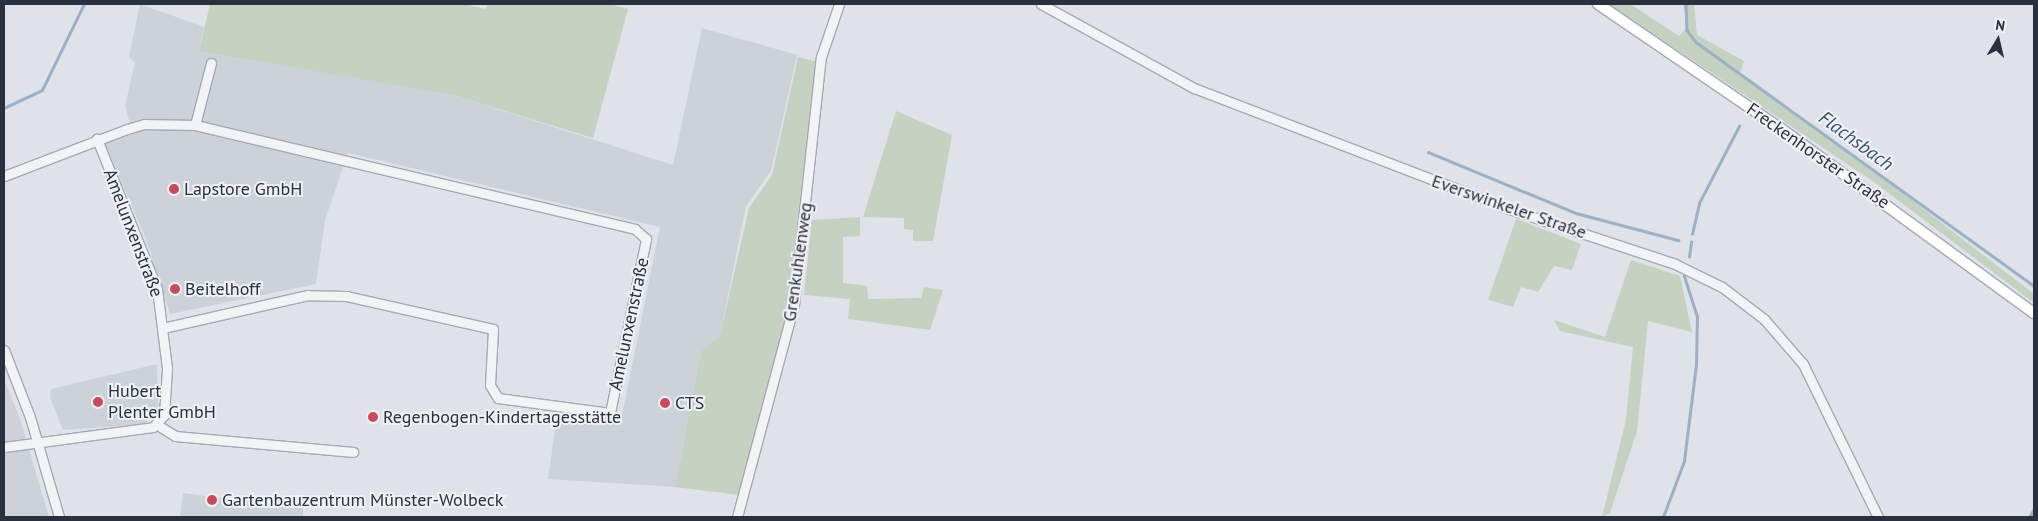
<!DOCTYPE html>
<meta charset="utf-8">
<style>
body{margin:0}
#map{position:relative;width:2038px;height:521px;overflow:hidden;background:#dfe2e8;font-family:"PT Sans",sans-serif}
div>[style]{position:absolute}
.built>*{inset:0;background:#cdd2d9}
.green>*{inset:0;background:#c5d1c1}
.stream>*{height:2.5px;margin:-1.25px;padding:0 1.25px;transform-origin:1.25px;border-radius:1.25px;background:#9cb0c6}
.roads{filter:drop-shadow(1px 0 #a5a9b2) drop-shadow(-1px 0 #a5a9b2) drop-shadow(0 1px #a5a9b2) drop-shadow(0 -1px #a5a9b2)}
.minor>*{height:9px;margin:-4.5px;padding:0 4.5px;transform-origin:4.5px;border-radius:4.5px;background:#f2f3f6}
.major>*{height:10px;margin:-5px;padding:0 5px;transform-origin:5px;border-radius:5px;background:#fff}
.dots>*{width:14px;height:14px;translate:-50% -50%;box-sizing:border-box;border:2px solid #eff1f5;border-radius:50%}
span{translate:-50% -50%;white-space:nowrap;text-align:center;line-height:1.15;-webkit-text-stroke:4px #eff1f5;paint-order:stroke}
.street-label{font-size:18px;color:#29303e}
.poi-label{font-size:18px;color:#29303e}
.left{translate:0 -50%;text-align:left}
.water-label{font-size:19px;color:#354f6f;font-style:italic}
.frame{position:absolute;inset:0;border:5px solid #29303e;pointer-events:none}
.north{position:absolute;left:1973px;top:15px;width:50px;height:50px;-webkit-text-stroke:4px #eff1f5;paint-order:stroke;rotate:9deg;font-size:14px;font-weight:700;line-height:20px;text-align:center;color:#29303e}
.north::after{content:'';display:block;margin:auto;width:18px;height:22px;background:#29303e;clip-path:polygon(50% 0,100% 100%,50% 72%,0 100%)}
</style>
<div id="map">
<div class="built">
<div style="clip-path:polygon(140px 4px,204px 27px,199px 50px,453px 95px,673px 165px,702px 28px,797px 55px,771px 171px,746px 206px,720px 335px,701px 351px,675px 487px,548px 479px,557px 416px,620px 425px,660px 227px,348px 153px,325px 220px,316px 284px,170px 314px,146px 239px,105px 143px,133px 134px,125px 106px,135px 62px,129px 57px)"></div>
<div style="clip-path:polygon(157px 364px,158px 407px,145px 424px,63px 430px,50px 397px,51px 389px)"></div>
<div style="clip-path:polygon(4px 379px,20px 419px,49px 517px,4px 517px)"></div>
<div style="clip-path:polygon(183px 493px,303px 508px,303px 517px,180px 517px)"></div>
</div>
<div class="green">
<div style="clip-path:polygon(210px 4px,463px 4px,486px 9px,488px 4px,609px 4px,628px 9px,593px 138px,453px 95px,199px 51px)"></div>
<div style="clip-path:polygon(1609px 4px,1630px 4px,1679px 36px,1688px 27px,1683px 4px,1694px 4px,1697px 35px,1744px 61px,1739px 75px,1818px 128px,2034px 294px,2034px 303px,1874px 182px)"></div>
<div style="clip-path:polygon(798px 57px,818px 62px,790px 301px,768px 397px,739px 495px,675px 487px,701px 351px,720px 335px,749px 208px,772px 175px)"></div>
<div style="clip-path:polygon(896px 111px,952px 135px,933px 241px,913px 241px,913px 230px,904px 229px,904px 218px,863px 217px)"></div>
<div style="clip-path:polygon(860px 217px,860px 236px,843px 237px,843px 283px,867px 286px,868px 299px,921px 298px,924px 287px,943px 290px,930px 330px,848px 319px,850px 299px,804px 295px,812px 220px)"></div>
<div style="clip-path:polygon(1516px 219px,1581px 244px,1572px 270px,1554px 266px,1538px 292px,1521px 287px,1513px 307px,1488px 300px)"></div>
<div style="clip-path:polygon(1631px 260px,1680px 276px,1692px 332px,1648px 321px,1637px 431px,1610px 513px,1602px 517px,1626px 420px,1633px 347px,1560px 331px,1554px 320px,1605px 337px)"></div>
</div>
<div class="stream">
<div style="left:1686px;top:4px;width:26px;rotate:88deg"></div>
<div style="left:1687px;top:30px;width:15px;rotate:53deg"></div>
<div style="left:1696px;top:42px;width:417px;rotate:35.8deg"></div>
<div style="left:4px;top:108px;width:42px;rotate:-25.3deg"></div>
<div style="left:42px;top:90px;width:96px;rotate:-64deg"></div>
<div style="left:1428px;top:152px;width:160px;rotate:22.4deg"></div>
<div style="left:1576px;top:213px;width:106px;rotate:14.8deg"></div>
<div style="left:1692px;top:234px;width:32px;rotate:-77deg"></div>
<div style="left:1699px;top:203px;width:87px;rotate:-62.5deg"></div>
<div style="left:1689px;top:257px;width:15px;rotate:-82deg"></div>
<div style="left:1663px;top:517px;width:60px;rotate:-69.4deg"></div>
<div style="left:1684px;top:461px;width:98px;rotate:-82.9deg"></div>
<div style="left:1696px;top:364px;width:47px;rotate:-88.8deg"></div>
<div style="left:1697px;top:317px;width:43px;rotate:-107.6deg"></div>
<div style="left:2029px;top:517px;width:9px;rotate:-58deg"></div>
</div>
<div class="roads">
<div class="minor">
<div style="left:1041px;top:4px;width:175px;rotate:28.8deg"></div>
<div style="left:1194px;top:88px;width:334px;rotate:21deg"></div>
<div style="left:1506px;top:208px;width:178px;rotate:18.3deg"></div>
<div style="left:1675px;top:264px;width:52px;rotate:26.1deg"></div>
<div style="left:1722px;top:287px;width:53px;rotate:37.3deg"></div>
<div style="left:1764px;top:319px;width:60px;rotate:49.1deg"></div>
<div style="left:1803px;top:364px;width:170px;rotate:63.9deg"></div>
<div style="left:195px;top:125px;width:64px;rotate:-75.5deg"></div>
<div style="left:4px;top:176px;width:132px;rotate:-20.9deg"></div>
<div style="left:127px;top:129px;width:18px;rotate:-16deg"></div>
<div style="left:144px;top:124px;width:51px;rotate:1.1deg"></div>
<div style="left:195px;top:125px;width:452px;rotate:13.3deg"></div>
<div style="left:635px;top:229px;width:15px;rotate:42deg"></div>
<div style="left:646px;top:239px;width:178px;rotate:101.7deg"></div>
<div style="left:610px;top:413px;width:113px;rotate:-172.4deg"></div>
<div style="left:498px;top:398px;width:15px;rotate:-122deg"></div>
<div style="left:490px;top:385px;width:56px;rotate:-86.9deg"></div>
<div style="left:493px;top:329px;width:150px;rotate:-167.3deg"></div>
<div style="left:347px;top:296px;width:39px;rotate:-179deg"></div>
<div style="left:308px;top:295px;width:149px;rotate:167.2deg"></div>
<div style="left:4px;top:350px;width:72px;rotate:68.8deg"></div>
<div style="left:30px;top:417px;width:104px;rotate:73.8deg"></div>
<div style="left:156px;top:424px;width:22px;rotate:32deg"></div>
<div style="left:175px;top:436px;width:179px;rotate:5.1deg"></div>
<div style="left:4px;top:447px;width:150px;rotate:-7.6deg"></div>
<div style="left:153px;top:427px;width:16px;rotate:-47deg"></div>
<div style="left:164px;top:415px;width:47px;rotate:-86.3deg"></div>
<div style="left:167px;top:368px;width:80px;rotate:-97.2deg"></div>
<div style="left:157px;top:289px;width:162px;rotate:-111.8deg"></div>
<div style="left:737px;top:517px;width:220px;rotate:-75deg"></div>
<div style="left:794px;top:304px;width:248px;rotate:-83.8deg"></div>
<div style="left:821px;top:57px;width:56px;rotate:-71.2deg"></div>
</div>
<div class="major">
<div style="left:1598px;top:4px;width:220px;rotate:34.3deg"></div>
<div style="left:1780px;top:128px;width:314px;rotate:36.1deg"></div>
</div>
</div>
<div class="dots">
<div style="left:174px;top:189px;background:#c64b5c"></div>
<div style="left:175px;top:289px;background:#c64b5c"></div>
<div style="left:98px;top:402px;background:#c64b5c"></div>
<div style="left:665px;top:403px;background:#c64b5c"></div>
<div style="left:373px;top:417px;background:#c64b5c"></div>
<div style="left:212px;top:500px;background:#c64b5c"></div>
</div>
<div class="street-label">
<span style="left:1818px;top:156px;rotate:35deg">Freckenhorster Straße</span>
<span style="left:1509px;top:207px;rotate:19deg">Everswinkeler Straße</span>
<span style="left:133px;top:233px;rotate:69deg">Amelunxenstraße</span>
<span style="left:798px;top:262px;rotate:-82deg">Grenkuhlenweg</span>
<span style="left:629px;top:324px;rotate:-78deg">Amelunxenstraße</span>
</div>
<div class="poi-label">
<span class="left" style="left:184px;top:189px">Lapstore GmbH</span>
<span class="left" style="left:185px;top:289px">Beitelhoff</span>
<span class="left" style="left:108px;top:402px">Hubert<br>Plenter GmbH</span>
<span class="left" style="left:675px;top:403px">CTS</span>
<span class="left" style="left:383px;top:417px">Regenbogen-Kindertagesstätte</span>
<span class="left" style="left:222px;top:500px">Gartenbauzentrum Münster-Wolbeck</span>
</div>
<div class="water-label">
<span style="left:1856px;top:141px;rotate:36deg">Flachsbach</span>
</div>
<div class="frame"></div>
<div class="north">N</div>
</div>
